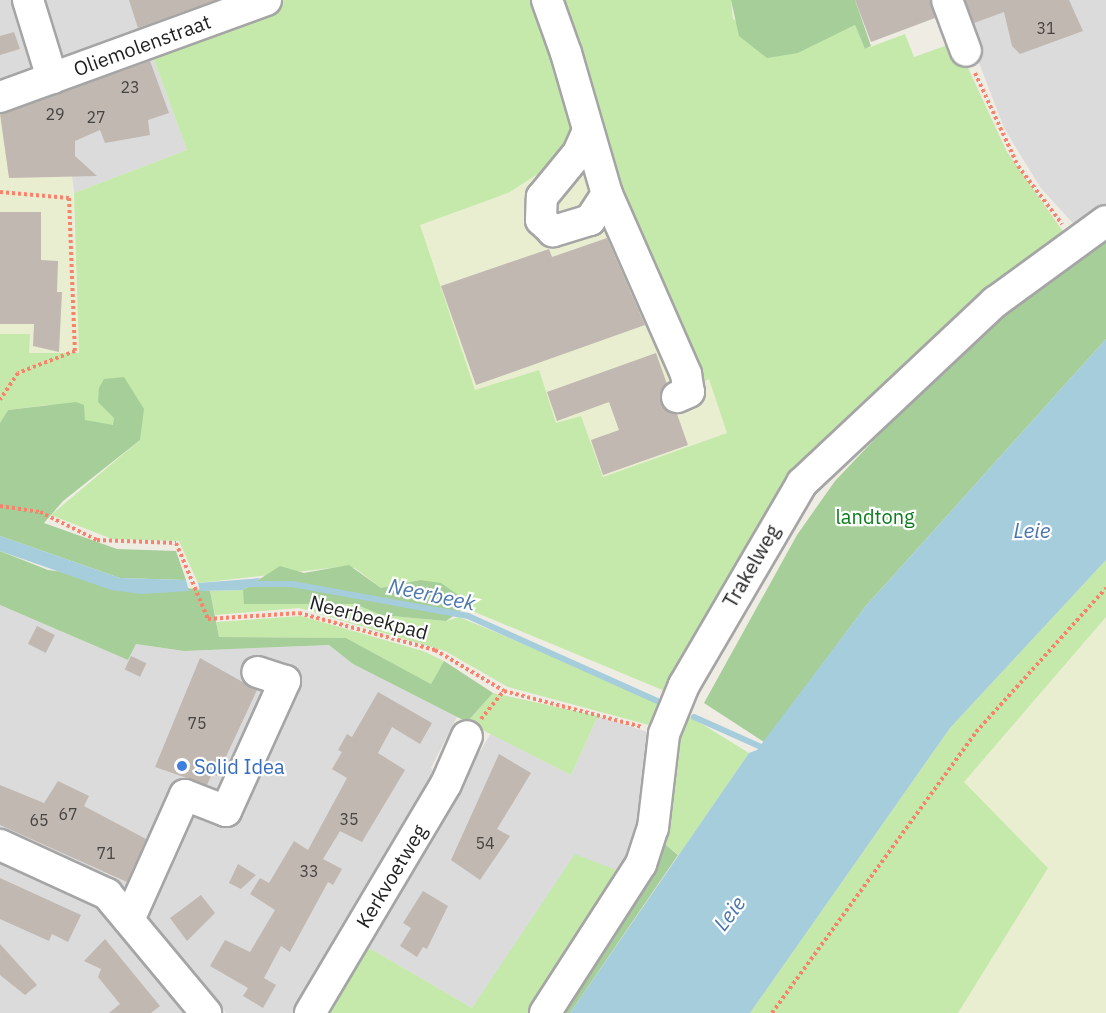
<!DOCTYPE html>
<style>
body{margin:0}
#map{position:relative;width:1106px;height:1013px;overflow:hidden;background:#efece4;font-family:"IBM Plex Sans",sans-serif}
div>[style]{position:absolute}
.residential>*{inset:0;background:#dcdbdb}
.farmland>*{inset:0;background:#eaeed0}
.grass>*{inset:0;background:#c5e9aa}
.forest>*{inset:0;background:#a6ce99}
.water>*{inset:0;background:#a5cddc}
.stream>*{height:6px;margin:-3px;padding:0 3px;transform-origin:3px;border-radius:3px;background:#a5cddc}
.building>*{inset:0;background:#c0b8b1;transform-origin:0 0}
.path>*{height:4px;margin-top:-2px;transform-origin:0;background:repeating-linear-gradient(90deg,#f8826c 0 3px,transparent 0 6px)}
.roads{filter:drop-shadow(2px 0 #a5a5a5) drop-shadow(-2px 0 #a5a5a5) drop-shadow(0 2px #a5a5a5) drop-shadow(0 -2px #a5a5a5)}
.minor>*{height:30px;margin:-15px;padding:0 15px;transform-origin:15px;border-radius:15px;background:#fff}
.dots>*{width:16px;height:16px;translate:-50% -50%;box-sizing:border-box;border:3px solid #fff;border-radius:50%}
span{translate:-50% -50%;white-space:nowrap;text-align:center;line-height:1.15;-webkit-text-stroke:4.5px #fff;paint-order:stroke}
.number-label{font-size:16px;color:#464443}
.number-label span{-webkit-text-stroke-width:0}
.street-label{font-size:20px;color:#1e1e1e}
.park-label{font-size:20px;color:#0c7c1c}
.shop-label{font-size:20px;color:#366cbe}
.left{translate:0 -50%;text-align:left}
.water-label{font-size:21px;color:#4b76ad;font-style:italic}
</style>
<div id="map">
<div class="residential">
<div style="clip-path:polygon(0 0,20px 0,41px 67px,0 84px)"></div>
<div style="clip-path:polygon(40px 0,248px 0,63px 67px)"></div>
<div style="clip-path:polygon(955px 0,1106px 0,1106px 210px,1079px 230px,1040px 187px,1004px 128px)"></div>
<div style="clip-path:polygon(150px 49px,187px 150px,74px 193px,72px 176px,38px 91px)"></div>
<div style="clip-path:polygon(0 605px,128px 660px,136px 644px,184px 651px,329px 645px,353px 664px,457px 717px,431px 768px,436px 777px,296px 1013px,226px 1013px,112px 878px,0 828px)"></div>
<div style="clip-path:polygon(598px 716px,660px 736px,640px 835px,626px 874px,524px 933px,472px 1008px,364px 945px,491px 733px,571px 775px)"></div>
<div style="clip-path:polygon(0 860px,86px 900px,111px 919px,188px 1013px,0 1013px)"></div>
</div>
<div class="farmland">
<div style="clip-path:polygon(38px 91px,72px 176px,79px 354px,28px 353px,30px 334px,0 334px,0 105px)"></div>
<div style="clip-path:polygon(572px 145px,697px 384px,709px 379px,727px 433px,603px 477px,581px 416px,556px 423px,475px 391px,419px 225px,508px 193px)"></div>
<div style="clip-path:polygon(1106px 617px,1106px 1013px,958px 1013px,1048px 868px,964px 782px)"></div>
</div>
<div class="grass">
<div style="clip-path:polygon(284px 0,539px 0,580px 125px,549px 167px,508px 193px,420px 225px,475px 390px,539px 370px,556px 423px,581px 416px,603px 477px,727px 433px,709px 379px,697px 384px,673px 330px,552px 0,731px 0,733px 19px,798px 53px,855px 25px,865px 49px,905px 34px,914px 57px,956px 42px,1007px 152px,1069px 240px,857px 415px,672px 694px,465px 608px,458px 595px,420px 580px,381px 588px,355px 568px,339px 567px,198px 583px,179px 541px,112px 539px,51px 515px,140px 440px,99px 402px,115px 418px,114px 425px,95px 426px,48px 405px,8px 410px,0 423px,0 334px,30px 334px,29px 353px,79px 353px,74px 193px,187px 150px,150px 49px)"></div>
<div style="clip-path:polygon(1106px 560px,1106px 617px,964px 782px,1048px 868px,958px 1013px,750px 1013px,950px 728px)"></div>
<div style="clip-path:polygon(243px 590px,245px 604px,317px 600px,355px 604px,381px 615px,446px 621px,459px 617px,667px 704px,660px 728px,508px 687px,445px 651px,299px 608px,215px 615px,210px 591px)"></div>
<div style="clip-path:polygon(301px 616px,423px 651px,444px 661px,431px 684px,346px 638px,219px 637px,216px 622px)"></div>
<div style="clip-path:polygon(493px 693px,598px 716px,571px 775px,467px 722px)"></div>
<div style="clip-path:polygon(681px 711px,749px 753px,679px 855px,660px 840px)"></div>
<div style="clip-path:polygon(575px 854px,626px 874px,529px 1013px,325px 1013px,364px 945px,472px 1008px)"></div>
</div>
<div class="forest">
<div style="clip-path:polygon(731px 0,855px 0,871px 46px,865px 49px,855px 25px,798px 53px,767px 58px,739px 36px)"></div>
<div style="clip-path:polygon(1106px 231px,1106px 339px,865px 607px,764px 742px,704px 703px,797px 535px,835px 481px,1003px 304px)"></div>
<div style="clip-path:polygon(124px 377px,144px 409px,140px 440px,63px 501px,44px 523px,117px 549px,176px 551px,186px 580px,120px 578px,0 536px,0 423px,8px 410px,76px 402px,84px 405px,85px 420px,113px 425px,114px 418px,98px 402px,99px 388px,104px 379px)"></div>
<div style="clip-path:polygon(0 551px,48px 570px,210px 591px,219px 637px,346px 638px,431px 684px,444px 661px,493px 693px,467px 722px,353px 664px,329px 645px,184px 651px,136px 644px,128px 660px,0 605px)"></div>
<div style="clip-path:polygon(349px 565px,381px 588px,420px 580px,441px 583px,458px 595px,465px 608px,446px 621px,381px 615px,355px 604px,244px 604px,243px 590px,280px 566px,304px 573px)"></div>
<div style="clip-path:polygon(660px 840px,678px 855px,570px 1013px,556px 1013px)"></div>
</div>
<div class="water">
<div style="clip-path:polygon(1106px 339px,1106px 560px,950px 728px,750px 1013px,570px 1013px,749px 753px,757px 750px,865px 607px)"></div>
<div style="clip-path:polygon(0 536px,120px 578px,186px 580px,189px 591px,141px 594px,111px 590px,0 551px)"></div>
<div style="clip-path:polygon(261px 578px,243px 590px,200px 591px,198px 583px)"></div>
</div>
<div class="stream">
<div style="left:244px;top:584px;width:48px"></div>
<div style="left:292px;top:584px;width:179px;rotate:10.3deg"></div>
<div style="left:468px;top:616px;width:207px;rotate:24.2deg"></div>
<div style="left:694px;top:717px;width:81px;rotate:24deg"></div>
</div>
<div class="building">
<div style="clip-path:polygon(129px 0,216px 0,138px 28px)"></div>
<div style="clip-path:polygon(855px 0,930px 0,935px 18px,871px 42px)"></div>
<div style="clip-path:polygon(965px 0,1069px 0,1083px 31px,1020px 54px,1012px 46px,1004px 12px,974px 23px)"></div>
<div style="clip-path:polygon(14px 32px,20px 49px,0 55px,0 36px)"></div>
<div style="clip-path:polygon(150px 61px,169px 113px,148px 120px,150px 135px,105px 143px,100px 130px,75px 141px,75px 156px,97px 176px,9px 178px,0 114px)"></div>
<div style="clip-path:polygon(0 212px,41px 212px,41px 260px,58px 261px,57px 292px,62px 292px,59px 352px,33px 346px,34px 324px,0 324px)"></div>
<div style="clip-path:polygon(607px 238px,645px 325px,476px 385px,441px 286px,549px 249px,552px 257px)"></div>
<div style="clip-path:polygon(656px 353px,667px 384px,661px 403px,677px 414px,688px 445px,603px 475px,591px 440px,619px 430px,609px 402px,557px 421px,547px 392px)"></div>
<div style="left:37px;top:626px;width:20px;height:20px;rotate:27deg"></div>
<div style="left:131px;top:656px;width:17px;height:15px;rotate:25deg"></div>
<div style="clip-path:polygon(200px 658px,257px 690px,217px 776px,212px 774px,207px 785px,155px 767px)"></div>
<div style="clip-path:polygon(378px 692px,432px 723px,420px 744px,392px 727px,378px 753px,405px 770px,362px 842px,340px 831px,323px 859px,342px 869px,333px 885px,328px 882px,290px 952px,281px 946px,264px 978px,276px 985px,263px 1008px,243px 996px,248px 988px,210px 966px,225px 940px,250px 952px,275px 910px,250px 894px,260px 878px,269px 883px,294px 841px,308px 850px,347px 778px,332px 769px,342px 752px,338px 750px,347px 734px,352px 737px)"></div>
<div style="clip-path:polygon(499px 754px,531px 773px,497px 829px,510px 836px,480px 880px,451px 860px)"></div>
<div style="clip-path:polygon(58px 781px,89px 796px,84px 806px,146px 839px,127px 882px,0 825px,0 785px,44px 803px)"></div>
<div style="clip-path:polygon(238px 864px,256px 875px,241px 889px,229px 883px)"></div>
<div style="clip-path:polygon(0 878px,81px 915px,68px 942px,52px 934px,49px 941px,0 919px)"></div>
<div style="clip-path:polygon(423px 891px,448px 906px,427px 949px,423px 947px,417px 957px,400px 946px,411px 928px,403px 923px)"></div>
<div style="clip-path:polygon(201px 895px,215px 913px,187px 941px,170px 918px)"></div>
<div style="clip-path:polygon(105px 939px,160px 1006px,151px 1013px,109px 1013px,120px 1004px,98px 977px,101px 969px,84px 961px)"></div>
<div style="clip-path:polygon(0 944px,37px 985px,25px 995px,0 975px)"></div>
</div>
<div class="path">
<div style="left:975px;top:73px;width:102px;rotate:65.2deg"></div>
<div style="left:1018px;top:166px;width:73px;rotate:52.8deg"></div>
<div style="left:0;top:192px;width:69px;rotate:5deg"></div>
<div style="left:69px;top:198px;width:153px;rotate:87.8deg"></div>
<div style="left:75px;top:351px;width:61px;rotate:158.9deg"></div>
<div style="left:18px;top:373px;width:32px;rotate:124deg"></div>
<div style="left:0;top:506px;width:40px;rotate:8.5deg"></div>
<div style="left:40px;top:512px;width:64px;rotate:26.2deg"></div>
<div style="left:97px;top:540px;width:79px;rotate:2.2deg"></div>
<div style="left:176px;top:543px;width:82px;rotate:67.2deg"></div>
<div style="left:208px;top:619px;width:91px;rotate:-3.8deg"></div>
<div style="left:299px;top:613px;width:141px;rotate:15.2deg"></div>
<div style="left:435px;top:650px;width:80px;rotate:30.7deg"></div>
<div style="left:504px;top:691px;width:143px;rotate:14.6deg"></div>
<div style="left:481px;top:719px;width:36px;rotate:-51deg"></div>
<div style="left:772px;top:1013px;width:347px;rotate:-54deg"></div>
<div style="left:976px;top:732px;width:194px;rotate:-47.9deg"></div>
</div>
<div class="roads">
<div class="minor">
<div style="left:28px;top:0;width:82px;rotate:72.9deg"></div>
<div style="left:547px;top:0;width:56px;rotate:70.3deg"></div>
<div style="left:566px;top:53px;width:147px;rotate:73.8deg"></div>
<div style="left:607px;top:194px;width:31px;rotate:123deg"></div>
<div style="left:590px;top:220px;width:39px;rotate:163deg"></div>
<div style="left:553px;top:231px;width:16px;rotate:-137deg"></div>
<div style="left:541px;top:220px;width:23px;rotate:-88deg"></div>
<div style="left:542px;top:197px;width:57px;rotate:-50.7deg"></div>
<div style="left:578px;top:153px;width:24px;rotate:-66deg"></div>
<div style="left:947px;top:0;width:54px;rotate:69.6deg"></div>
<div style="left:0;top:97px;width:283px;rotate:-20deg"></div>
<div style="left:607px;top:194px;width:197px;rotate:66.3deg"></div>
<div style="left:686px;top:374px;width:18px;rotate:81deg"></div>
<div style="left:689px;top:392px;width:13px;rotate:157deg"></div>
<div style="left:0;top:845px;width:118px;rotate:24.6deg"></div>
<div style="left:107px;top:894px;width:155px;rotate:50.2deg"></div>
<div style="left:129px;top:920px;width:137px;rotate:-65.9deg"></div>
<div style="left:185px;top:795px;width:44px;rotate:21.3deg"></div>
<div style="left:226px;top:811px;width:143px;rotate:-65.6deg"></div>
<div style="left:285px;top:681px;width:29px;rotate:-162deg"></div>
<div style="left:310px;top:1013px;width:266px;rotate:-59.3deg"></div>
<div style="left:446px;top:784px;width:52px;rotate:-66.4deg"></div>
<div style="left:545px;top:1013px;width:177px;rotate:-57.2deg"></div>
<div style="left:641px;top:864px;width:38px;rotate:-72deg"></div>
<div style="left:653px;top:828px;width:95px;rotate:-83.3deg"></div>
<div style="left:664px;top:734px;width:53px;rotate:-67.8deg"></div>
<div style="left:684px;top:685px;width:234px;rotate:-59.7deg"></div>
<div style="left:802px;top:483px;width:265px;rotate:-43.2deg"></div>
<div style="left:995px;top:302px;width:137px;rotate:-36.1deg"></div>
</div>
</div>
<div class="dots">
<div style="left:182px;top:766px;background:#3f7fe0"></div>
</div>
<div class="number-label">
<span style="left:1046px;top:28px">31</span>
<span style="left:130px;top:87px">23</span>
<span style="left:55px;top:114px">29</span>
<span style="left:96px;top:117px">27</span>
<span style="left:197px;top:723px">75</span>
<span style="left:68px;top:814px">67</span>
<span style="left:349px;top:819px">35</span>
<span style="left:39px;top:820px">65</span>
<span style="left:485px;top:843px">54</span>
<span style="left:106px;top:853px">71</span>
<span style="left:309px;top:871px">33</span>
</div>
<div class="street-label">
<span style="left:142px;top:45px;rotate:-20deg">Oliemolenstraat</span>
<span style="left:751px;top:566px;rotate:-60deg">Trakelweg</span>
<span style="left:369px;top:617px;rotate:15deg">Neerbeekpad</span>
<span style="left:391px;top:876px;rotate:-59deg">Kerkvoetweg</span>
</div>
<div class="park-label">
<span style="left:875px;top:516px">landtong</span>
</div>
<div class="shop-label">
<span class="left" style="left:194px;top:766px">Solid Idea</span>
</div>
<div class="water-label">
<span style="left:1032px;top:530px">Leie</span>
<span style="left:432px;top:594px;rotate:12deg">Neerbeek</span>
<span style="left:729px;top:913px;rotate:-53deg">Leie</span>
</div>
</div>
